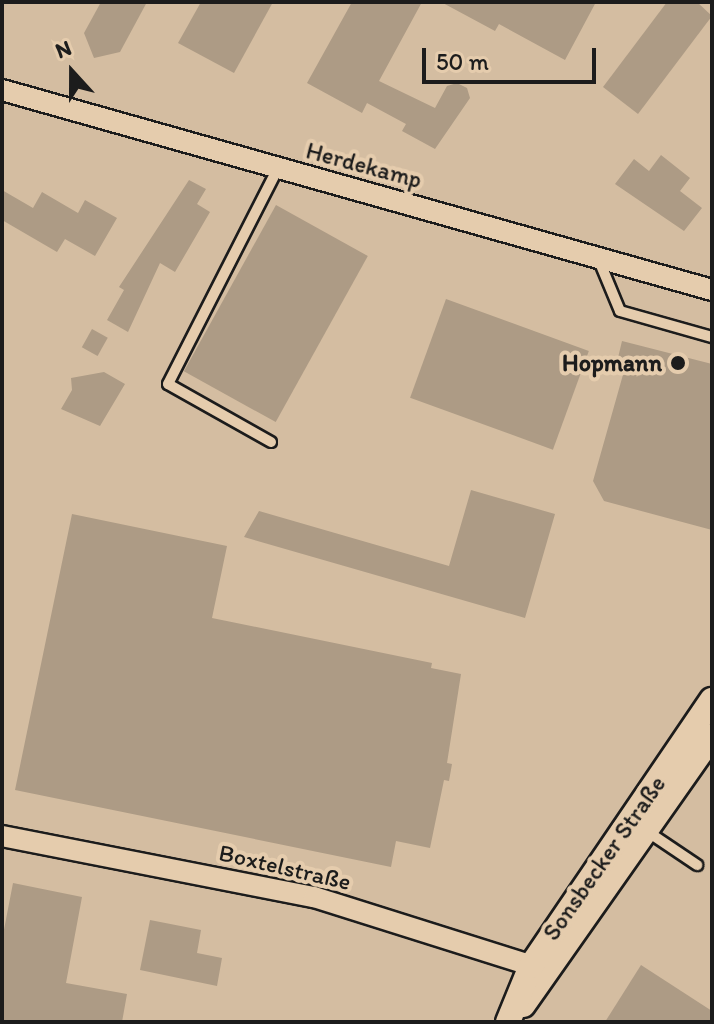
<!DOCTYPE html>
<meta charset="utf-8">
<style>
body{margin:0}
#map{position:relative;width:714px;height:1024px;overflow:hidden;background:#e5ccad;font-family:Itim,sans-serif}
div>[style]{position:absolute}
.built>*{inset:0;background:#d4bda1;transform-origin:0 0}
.building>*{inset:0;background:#ad9b85;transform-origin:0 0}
.roads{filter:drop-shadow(2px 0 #1c1c1c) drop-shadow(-2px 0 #1c1c1c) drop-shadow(0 2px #1c1c1c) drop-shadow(0 -2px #1c1c1c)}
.service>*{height:10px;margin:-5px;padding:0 5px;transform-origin:5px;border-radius:5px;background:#e5ccad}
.minor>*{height:20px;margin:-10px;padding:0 10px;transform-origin:10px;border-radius:10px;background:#e5ccad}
.tertiary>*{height:24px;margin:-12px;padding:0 12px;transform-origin:12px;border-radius:12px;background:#e5ccad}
.dots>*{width:22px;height:22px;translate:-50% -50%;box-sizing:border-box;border:4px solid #e5ccad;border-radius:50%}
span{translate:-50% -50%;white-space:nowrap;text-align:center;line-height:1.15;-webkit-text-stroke:8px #e5ccad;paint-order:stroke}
.street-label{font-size:24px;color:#1c1c1c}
.poi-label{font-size:24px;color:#1c1c1c;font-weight:700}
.right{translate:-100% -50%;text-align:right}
.frame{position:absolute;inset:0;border:4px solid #1c1c1c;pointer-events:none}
.north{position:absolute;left:32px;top:32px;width:80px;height:80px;-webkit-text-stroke:6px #e5ccad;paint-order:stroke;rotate:339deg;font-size:22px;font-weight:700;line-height:32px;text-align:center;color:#1c1c1c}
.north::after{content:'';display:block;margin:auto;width:28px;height:36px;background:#1c1c1c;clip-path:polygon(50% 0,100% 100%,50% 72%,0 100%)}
.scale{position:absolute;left:422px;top:48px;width:174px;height:36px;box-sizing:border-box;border:4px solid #1c1c1c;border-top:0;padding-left:10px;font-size:24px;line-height:28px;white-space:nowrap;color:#1c1c1c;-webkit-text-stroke:6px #e5ccad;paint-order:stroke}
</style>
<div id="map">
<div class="built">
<div style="left:2px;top:2px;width:710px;height:1020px"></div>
</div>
<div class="building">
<div style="clip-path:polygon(101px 2px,147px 2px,120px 52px,94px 58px,84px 33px)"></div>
<div style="clip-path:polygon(201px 2px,273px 2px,234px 73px,178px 43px)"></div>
<div style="clip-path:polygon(352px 2px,422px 2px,379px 81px,435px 108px,447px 86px,457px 83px,467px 88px,470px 98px,435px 149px,402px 131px,406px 124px,367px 103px,362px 113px,307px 83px)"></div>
<div style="clip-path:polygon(441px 2px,596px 2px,565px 60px,499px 24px,495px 31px)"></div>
<div style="clip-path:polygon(667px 2px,697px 2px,712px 16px,638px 114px,603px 87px)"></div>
<div style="clip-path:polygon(661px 155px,690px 178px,680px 191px,702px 208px,684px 231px,615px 184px,634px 159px,649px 171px)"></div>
<div style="clip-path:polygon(189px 180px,206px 189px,197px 204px,210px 212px,175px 272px,160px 263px,128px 332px,107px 320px,124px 290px,119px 287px)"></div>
<div style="clip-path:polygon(2px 190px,33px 208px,42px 192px,78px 213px,85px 200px,117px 218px,95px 256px,65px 239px,57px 252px,2px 220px)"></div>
<div style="left:276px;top:205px;width:105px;height:190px;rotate:29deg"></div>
<div style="left:446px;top:299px;width:152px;height:105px;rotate:20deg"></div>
<div style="left:92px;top:329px;width:18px;height:21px;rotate:29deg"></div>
<div style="clip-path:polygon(622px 341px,712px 364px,712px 530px,604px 501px,593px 481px,626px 364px,617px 362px)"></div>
<div style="clip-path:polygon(104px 372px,125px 384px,100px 426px,61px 409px,72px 390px,71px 378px)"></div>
<div style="clip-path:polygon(471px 490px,555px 514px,525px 618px,244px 537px,259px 511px,449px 566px)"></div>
<div style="clip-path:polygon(72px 514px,227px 546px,212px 618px,432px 663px,431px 668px,461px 674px,447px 763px,452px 764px,449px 781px,444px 780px,430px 848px,396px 841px,391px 867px,15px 790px)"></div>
<div style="clip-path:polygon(13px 883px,82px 897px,66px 983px,127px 994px,122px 1022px,2px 1022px,2px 940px)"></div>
<div style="clip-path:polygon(150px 920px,201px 930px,197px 953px,222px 958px,217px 986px,140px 970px)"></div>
<div style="clip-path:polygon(641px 965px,712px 1011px,712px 1022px,605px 1022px)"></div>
</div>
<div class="roads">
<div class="service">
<div style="left:598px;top:258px;width:57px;rotate:67.5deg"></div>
<div style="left:620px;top:311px;width:96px;rotate:15.8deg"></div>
<div style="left:271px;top:442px;width:118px;rotate:-150.6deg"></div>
<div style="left:168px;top:384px;width:242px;rotate:-63deg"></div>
<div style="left:645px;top:830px;width:63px;rotate:33.9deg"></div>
</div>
<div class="minor">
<div style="left:2px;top:90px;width:738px;rotate:15.73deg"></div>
<div style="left:2px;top:836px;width:318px;rotate:11.1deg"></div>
<div style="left:314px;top:897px;width:242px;rotate:17.5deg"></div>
</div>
<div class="tertiary">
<div style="left:523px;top:1005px;width:329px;rotate:-54.9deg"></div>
<div style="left:508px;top:1022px;width:61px;rotate:-67.7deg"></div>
<div style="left:531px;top:966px;width:322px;rotate:-55.8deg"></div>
</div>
</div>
<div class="dots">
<div style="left:678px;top:363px;background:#1c1c1c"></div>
</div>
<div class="street-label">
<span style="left:364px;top:165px;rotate:15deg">Herdekamp</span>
<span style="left:604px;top:858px;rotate:-55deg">Sonsbecker Straße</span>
<span style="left:285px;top:867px;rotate:13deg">Boxtelstraße</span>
</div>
<div class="poi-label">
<span class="right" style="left:662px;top:363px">Hopmann</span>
</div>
<div class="frame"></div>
<div class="north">N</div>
<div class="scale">50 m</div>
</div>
